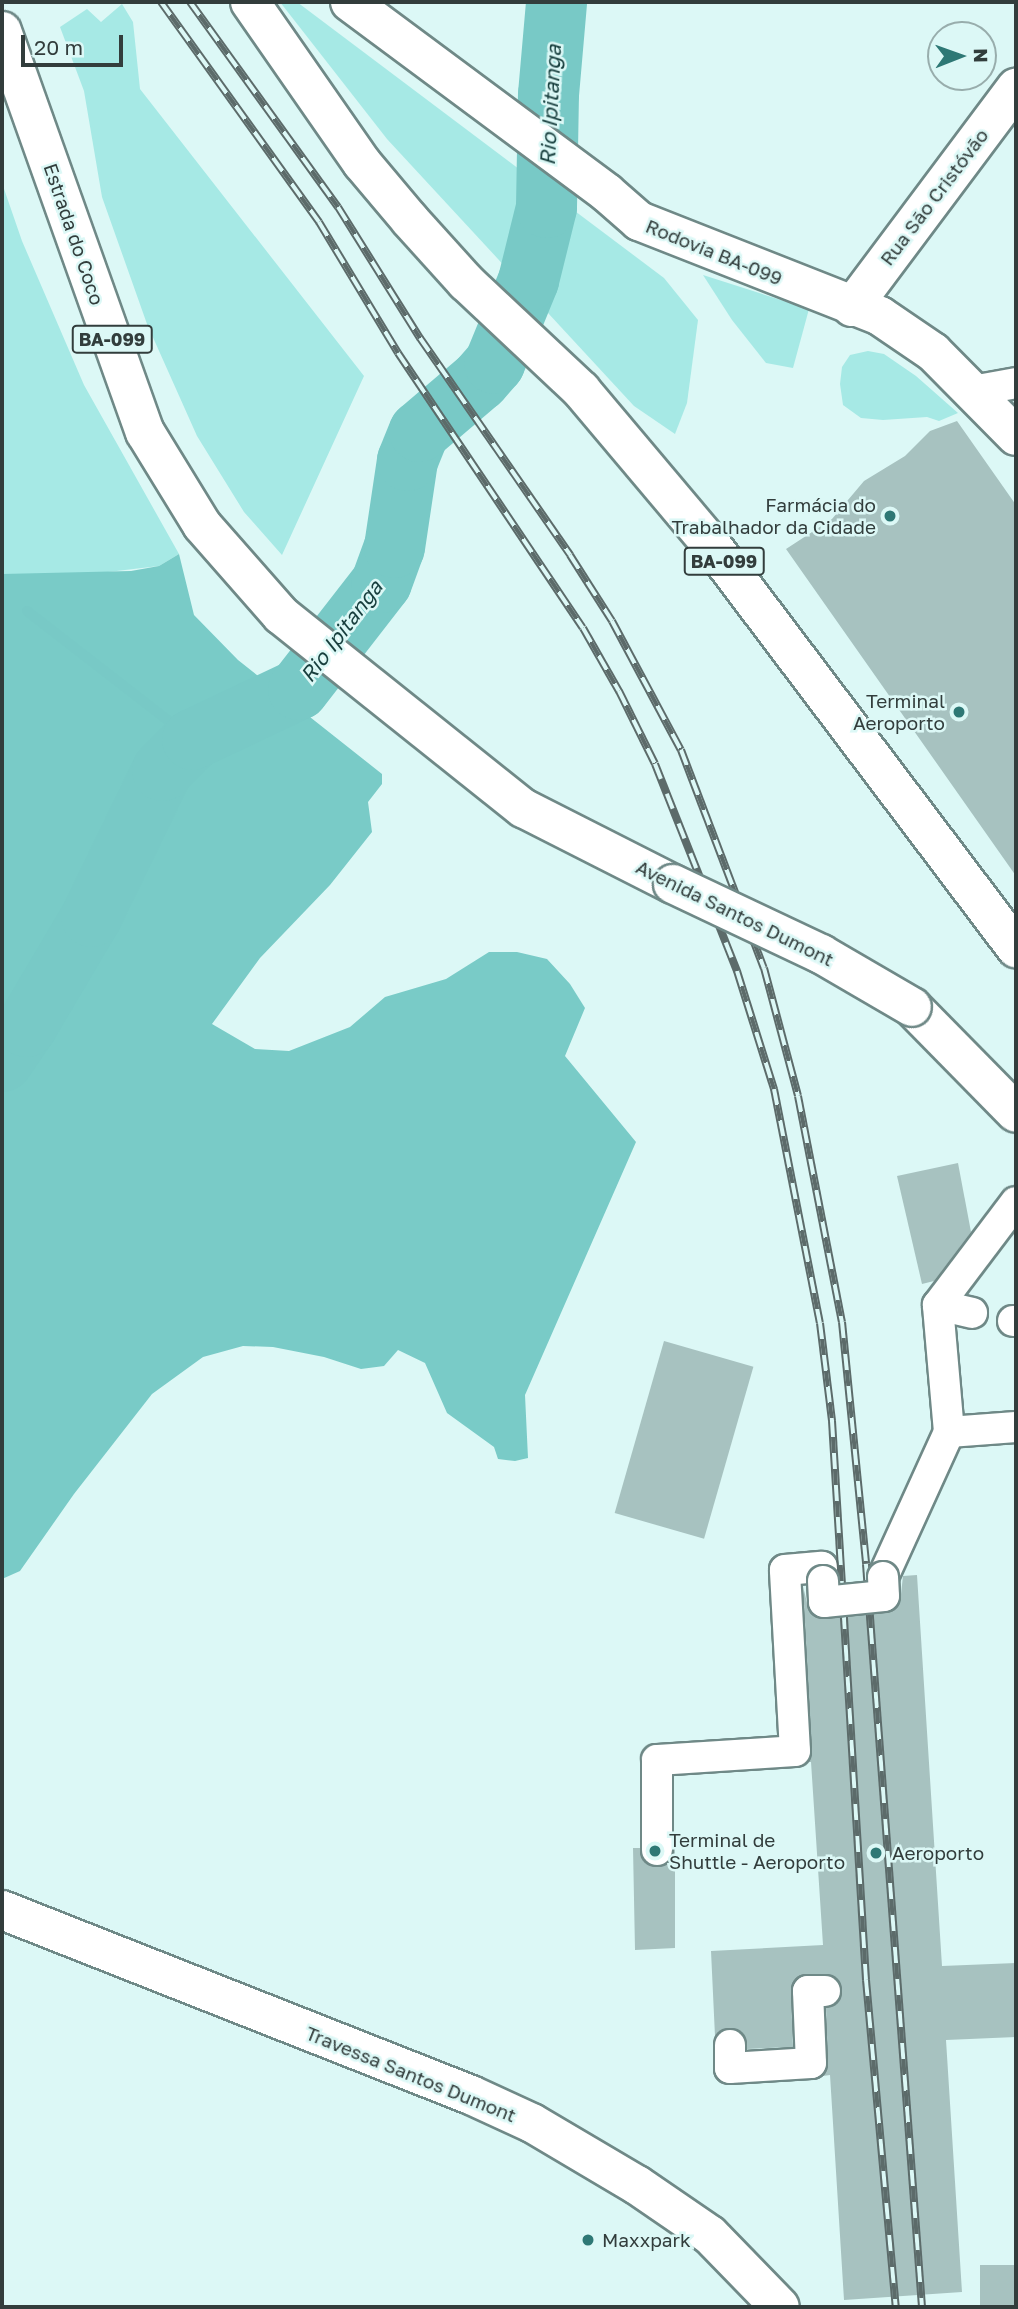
<!DOCTYPE html>
<meta charset="utf-8">
<style>
body{margin:0}
#map{position:relative;width:1018px;height:2309px;overflow:hidden;background:#dcf8f6;font-family:"Golos Text",sans-serif}
div>[style]{position:absolute}
.green>*{inset:0;background:#a6e9e5}
.forest>*{inset:0;background:#79cbc7}
.stream>*{height:10px;margin:-5px;padding:0 5px;transform-origin:5px;border-radius:5px;background:#78c9c6}
.river>*{height:61px;margin:-30.5px;padding:0 30.5px;transform-origin:30.5px;border-radius:30.5px;background:#78c9c6}
.building>*{inset:0;background:#a7c2c0;transform-origin:0 0}
.roads{filter:drop-shadow(2px 0 #6f8987) drop-shadow(-2px 0 #6f8987) drop-shadow(0 2px #6f8987) drop-shadow(0 -2px #6f8987)}
.street>*{height:30px;margin:-15px;padding:0 15px;transform-origin:15px;border-radius:15px;background:#fff}
.secondary>*{height:38px;margin:-19px;padding:0 19px;transform-origin:19px;border-radius:19px;background:#fff}
.highway>*{height:38px;margin:-19px;padding:0 19px;transform-origin:19px;border-radius:19px;background:#fff}
.rail>*{height:8px;margin-top:-4px;transform-origin:0;background:repeating-linear-gradient(90deg,#dcf8f6 0 16px,#5c6b6a 0 32px);box-sizing:border-box;border-block:2px solid #5c6b6a}
.bridges{filter:drop-shadow(2px 0 #6f8987) drop-shadow(-2px 0 #6f8987) drop-shadow(0 2px #6f8987) drop-shadow(0 -2px #6f8987)}
.street-bridge>*{height:30px;margin:-15px;padding:0 15px;transform-origin:15px;border-radius:15px;background:#fff}
.highway-bridge>*{height:38px;margin:-19px;padding:0 19px;transform-origin:19px;border-radius:19px;background:#fff}
.dots>*{width:19px;height:19px;translate:-50% -50%;box-sizing:border-box;border:4px solid #dcf8f6;border-radius:50%}
span{translate:-50% -50%;white-space:nowrap;text-align:center;line-height:1.15;-webkit-text-stroke:5px #dcf8f6;paint-order:stroke}
.shield-label span{padding:2px 5px;background:#dcf8f6;border:2px solid;border-radius:5px;-webkit-text-stroke-width:0}
.shield-label{font-size:18px;color:#323d3c;font-weight:700}
.street-label{font-size:19px;color:#323d3c}
.poi-label{font-size:19px;color:#323d3c}
.right{translate:-100% -50%;text-align:right}
.left{translate:0 -50%;text-align:left}
.water-label{font-size:21px;color:#173e3d;font-style:italic}
.frame{position:absolute;inset:0;border:4px solid #323d3c;pointer-events:none}
.north{position:absolute;left:927px;top:21px;width:70px;height:70px;box-sizing:border-box;background:#dcf8f6;border:2px solid #98adac;border-radius:50%;rotate:89deg;font-size:19px;font-weight:700;line-height:28px;text-align:center;color:#323d3c}
.north::after{content:'';display:block;margin:auto;width:24px;height:32px;background:#2e7875;clip-path:polygon(50% 0,100% 100%,50% 72%,0 100%)}
.scale{position:absolute;left:21px;top:35px;width:102px;height:32px;box-sizing:border-box;border:4px solid #323d3c;border-top:0;padding-left:9px;font-size:21px;line-height:24px;white-space:nowrap;color:#323d3c;-webkit-text-stroke:5px #dcf8f6;paint-order:stroke}
</style>
<div id="map">
<div class="green">
<div style="clip-path:polygon(280px 2px,297px 2px,664px 278px,698px 320px,687px 403px,675px 434px,634px 406px,387px 139px)"></div>
<div style="clip-path:polygon(122px 4px,133px 22px,140px 89px,364px 376px,282px 555px,244px 512px,197px 436px,147px 324px,102px 197px,84px 91px,60px 27px,87px 9px,101px 22px)"></div>
<div style="clip-path:polygon(2px 183px,22px 241px,84px 385px,179px 554px,159px 566px,91px 574px,2px 574px)"></div>
<div style="clip-path:polygon(703px 275px,809px 309px,793px 368px,766px 363px,732px 320px)"></div>
<div style="clip-path:polygon(868px 351px,884px 354px,916px 376px,958px 413px,939px 421px,927px 417px,883px 420px,861px 418px,843px 405px,840px 384px,842px 367px,850px 355px)"></div>
</div>
<div class="forest">
<div style="clip-path:polygon(179px 554px,194px 615px,238px 660px,382px 774px,382px 784px,368px 802px,372px 832px,330px 885px,260px 958px,212px 1024px,255px 1049px,289px 1051px,350px 1027px,385px 997px,446px 979px,489px 952px,517px 952px,547px 959px,570px 984px,585px 1008px,565px 1056px,636px 1142px,525px 1395px,528px 1458px,515px 1461px,498px 1459px,494px 1447px,447px 1413px,425px 1363px,398px 1350px,384px 1366px,361px 1369px,324px 1357px,273px 1347px,243px 1346px,203px 1357px,152px 1394px,74px 1494px,20px 1571px,2px 1579px,2px 574px,131px 571px,159px 566px)"></div>
</div>
<div class="stream">
<div style="left:27px;top:611px;width:209px;rotate:37.8deg"></div>
</div>
<div class="river">
<div style="left:2px;top:1061px;width:42px;rotate:-55.6deg"></div>
<div style="left:26px;top:1026px;width:128px;rotate:-59.4deg"></div>
<div style="left:91px;top:916px;width:162px;rotate:-64.1deg"></div>
<div style="left:162px;top:770px;width:43px;rotate:-45.9deg"></div>
<div style="left:192px;top:739px;width:117px;rotate:-25.3deg"></div>
<div style="left:298px;top:689px;width:135px;rotate:-52.2deg"></div>
<div style="left:381px;top:582px;width:37px;rotate:-70deg"></div>
<div style="left:394px;top:547px;width:88px;rotate:-81.5deg"></div>
<div style="left:407px;top:460px;width:31px;rotate:-68deg"></div>
<div style="left:419px;top:431px;width:79px;rotate:-40.4deg"></div>
<div style="left:479px;top:380px;width:23px;rotate:-49deg"></div>
<div style="left:494px;top:363px;width:90px;rotate:-67.7deg"></div>
<div style="left:528px;top:280px;width:75px;rotate:-76.1deg"></div>
<div style="left:546px;top:207px;width:113px;rotate:-89deg"></div>
<div style="left:548px;top:94px;width:92px;rotate:-85deg"></div>
</div>
<div class="building">
<div style="clip-path:polygon(957px 421px,1016px 505px,1016px 876px,786px 549px,832px 519px,864px 481px,905px 456px,930px 431px)"></div>
<div style="clip-path:polygon(958px 1163px,971px 1232px,934px 1281px,922px 1284px,897px 1176px)"></div>
<div style="left:664px;top:1341px;width:93px;height:179px;rotate:16deg"></div>
<div style="clip-path:polygon(917px 1575px,942px 1966px,1016px 1963px,1016px 2037px,946px 2040px,962px 2292px,844px 2300px,830px 2075px,823px 2076px,828px 2062px,826px 2008px,840px 1999px,840px 1983px,826px 1974px,798px 1976px,791px 1992px,793px 2047px,747px 2049px,745px 2037px,738px 2030px,722px 2030px,715px 2036px,711px 1951px,823px 1945px,811px 1762px,808px 1762px,812px 1750px,803px 1586px,809px 1611px,816px 1617px,826px 1619px,893px 1611px,900px 1603px,903px 1576px)"></div>
<div style="clip-path:polygon(675px 1830px,675px 1948px,635px 1950px,633px 1848px,640px 1848px,642px 1858px,649px 1865px,665px 1865px,674px 1851px)"></div>
<div style="left:1016px;top:2265px;width:42px;height:36px;rotate:90deg"></div>
</div>
<div class="roads">
<div class="street">
<div style="left:972px;top:391px;width:45px;rotate:-10.3deg"></div>
<div style="left:938px;top:1305px;width:35px;rotate:13deg"></div>
<div style="left:1013px;top:1321px;width:3px"></div>
<div style="left:949px;top:1432px;width:67px;rotate:-4.3deg"></div>
<div style="left:883px;top:1577px;width:159px;rotate:-65.5deg"></div>
<div style="left:949px;top:1432px;width:127px;rotate:-95deg"></div>
<div style="left:938px;top:1305px;width:129px;rotate:-52.9deg"></div>
<div style="left:657px;top:1850px;width:90px;rotate:-90deg"></div>
<div style="left:657px;top:1760px;width:138px;rotate:-3.7deg"></div>
<div style="left:795px;top:1751px;width:181px;rotate:-93.2deg"></div>
<div style="left:785px;top:1570px;width:37px;rotate:-5deg"></div>
<div style="left:822px;top:1567px;width:14px;rotate:86deg"></div>
<div style="left:730px;top:2045px;width:23px;rotate:90deg"></div>
<div style="left:730px;top:2068px;width:81px;rotate:-3.5deg"></div>
<div style="left:811px;top:2063px;width:72px;rotate:-92.4deg"></div>
<div style="left:808px;top:1991px;width:17px"></div>
</div>
<div class="secondary">
<div style="left:350px;top:2px;width:320px;rotate:36.6deg"></div>
<div style="left:607px;top:193px;width:43px;rotate:41.2deg"></div>
<div style="left:639px;top:221px;width:259px;rotate:21.5deg"></div>
<div style="left:880px;top:316px;width:64px;rotate:34.2deg"></div>
<div style="left:933px;top:352px;width:118px;rotate:45.3deg"></div>
<div style="left:852px;top:307px;width:274px;rotate:-53.2deg"></div>
<div style="left:2px;top:1910px;width:504px;rotate:21.53deg"></div>
<div style="left:471px;top:2095px;width:67px;rotate:24.7deg"></div>
<div style="left:532px;top:2123px;width:122px;rotate:30.6deg"></div>
<div style="left:637px;top:2185px;width:88px;rotate:34.4deg"></div>
<div style="left:710px;top:2235px;width:100px;rotate:45.8deg"></div>
</div>
<div class="highway">
<div style="left:250px;top:2px;width:196px;rotate:55.2deg"></div>
<div style="left:362px;top:163px;width:75px;rotate:49.9deg"></div>
<div style="left:410px;top:220px;width:84px;rotate:47.9deg"></div>
<div style="left:466px;top:282px;width:158px;rotate:43.2deg"></div>
<div style="left:581px;top:390px;width:200px;rotate:49.9deg"></div>
<div style="left:710px;top:543px;width:508px;rotate:52.93deg"></div>
<div style="left:2px;top:31px;width:426px;rotate:70.4deg"></div>
<div style="left:145px;top:432px;width:109px;rotate:58.5deg"></div>
<div style="left:202px;top:525px;width:120px;rotate:48.7deg"></div>
<div style="left:281px;top:615px;width:310px;rotate:38.6deg"></div>
<div style="left:523px;top:808px;width:168px;rotate:26.9deg"></div>
<div style="left:912px;top:1007px;width:148px;rotate:45.5deg"></div>
</div>
</div>
<div class="rail">
<div style="left:161px;top:2px;width:271px;rotate:54.3deg"></div>
<div style="left:319px;top:222px;width:153px;rotate:58.9deg"></div>
<div style="left:398px;top:353px;width:331px;rotate:56.1deg"></div>
<div style="left:583px;top:628px;width:73px;rotate:60.3deg"></div>
<div style="left:619px;top:691px;width:81px;rotate:63.7deg"></div>
<div style="left:655px;top:764px;width:223px;rotate:68.4deg"></div>
<div style="left:737px;top:971px;width:124px;rotate:72.6deg"></div>
<div style="left:774px;top:1089px;width:238px;rotate:78.9deg"></div>
<div style="left:820px;top:1323px;width:99px;rotate:83deg"></div>
<div style="left:832px;top:1421px;width:560px;rotate:86.52deg"></div>
<div style="left:866px;top:1980px;width:328px;rotate:84.8deg"></div>
<div style="left:190px;top:2px;width:253px;rotate:54.2deg"></div>
<div style="left:338px;top:207px;width:155px;rotate:58deg"></div>
<div style="left:420px;top:338px;width:264px;rotate:55.3deg"></div>
<div style="left:570px;top:555px;width:78px;rotate:57.5deg"></div>
<div style="left:612px;top:621px;width:146px;rotate:61.9deg"></div>
<div style="left:681px;top:750px;width:233px;rotate:69.2deg"></div>
<div style="left:764px;top:968px;width:132px;rotate:75.1deg"></div>
<div style="left:798px;top:1096px;width:230px;rotate:79deg"></div>
<div style="left:842px;top:1322px;width:243px;rotate:84.3deg"></div>
<div style="left:866px;top:1564px;width:745px;rotate:85.69deg"></div>
</div>
<div class="bridges">
<div class="street-bridge">
<div style="left:823px;top:1581px;width:21px;rotate:87deg"></div>
<div style="left:824px;top:1602px;width:60px;rotate:-5.7deg"></div>
<div style="left:884px;top:1596px;width:19px;rotate:-93deg"></div>
</div>
<div class="highway-bridge">
<div style="left:673px;top:884px;width:164px;rotate:25.3deg"></div>
<div style="left:821px;top:954px;width:105px;rotate:30.2deg"></div>
</div>
</div>
<div class="dots">
<div style="left:890px;top:516px;background:#2e7875"></div>
<div style="left:959px;top:712px;background:#2e7875"></div>
<div style="left:655px;top:1851px;background:#2e7875"></div>
<div style="left:876px;top:1853px;background:#2e7875"></div>
<div style="left:588px;top:2240px;background:#2e7875"></div>
</div>
<div class="shield-label">
<span style="left:112px;top:339px">BA-099</span>
<span style="left:724px;top:561px">BA-099</span>
</div>
<div class="street-label">
<span style="left:934px;top:197px;rotate:-53deg">Rua São Cristóvão</span>
<span style="left:74px;top:234px;rotate:71deg">Estrada do Coco</span>
<span style="left:714px;top:252px;rotate:22deg">Rodovia BA-099</span>
<span style="left:735px;top:913px;rotate:26deg">Avenida Santos Dumont</span>
<span style="left:411px;top:2074px;rotate:22deg">Travessa Santos Dumont</span>
</div>
<div class="poi-label">
<span class="right" style="left:876px;top:516px">Farmácia do<br>Trabalhador da Cidade</span>
<span class="right" style="left:945px;top:712px">Terminal<br>Aeroporto</span>
<span class="left" style="left:669px;top:1851px">Terminal de<br>Shuttle - Aeroporto</span>
<span class="left" style="left:892px;top:1853px">Aeroporto</span>
<span class="left" style="left:602px;top:2240px">Maxxpark</span>
</div>
<div class="water-label">
<span style="left:550px;top:105px;rotate:-87deg">Rio Ipitanga</span>
<span style="left:341px;top:631px;rotate:-53deg">Rio Ipitanga</span>
</div>
<div class="frame"></div>
<div class="north">N</div>
<div class="scale">20 m</div>
</div>
